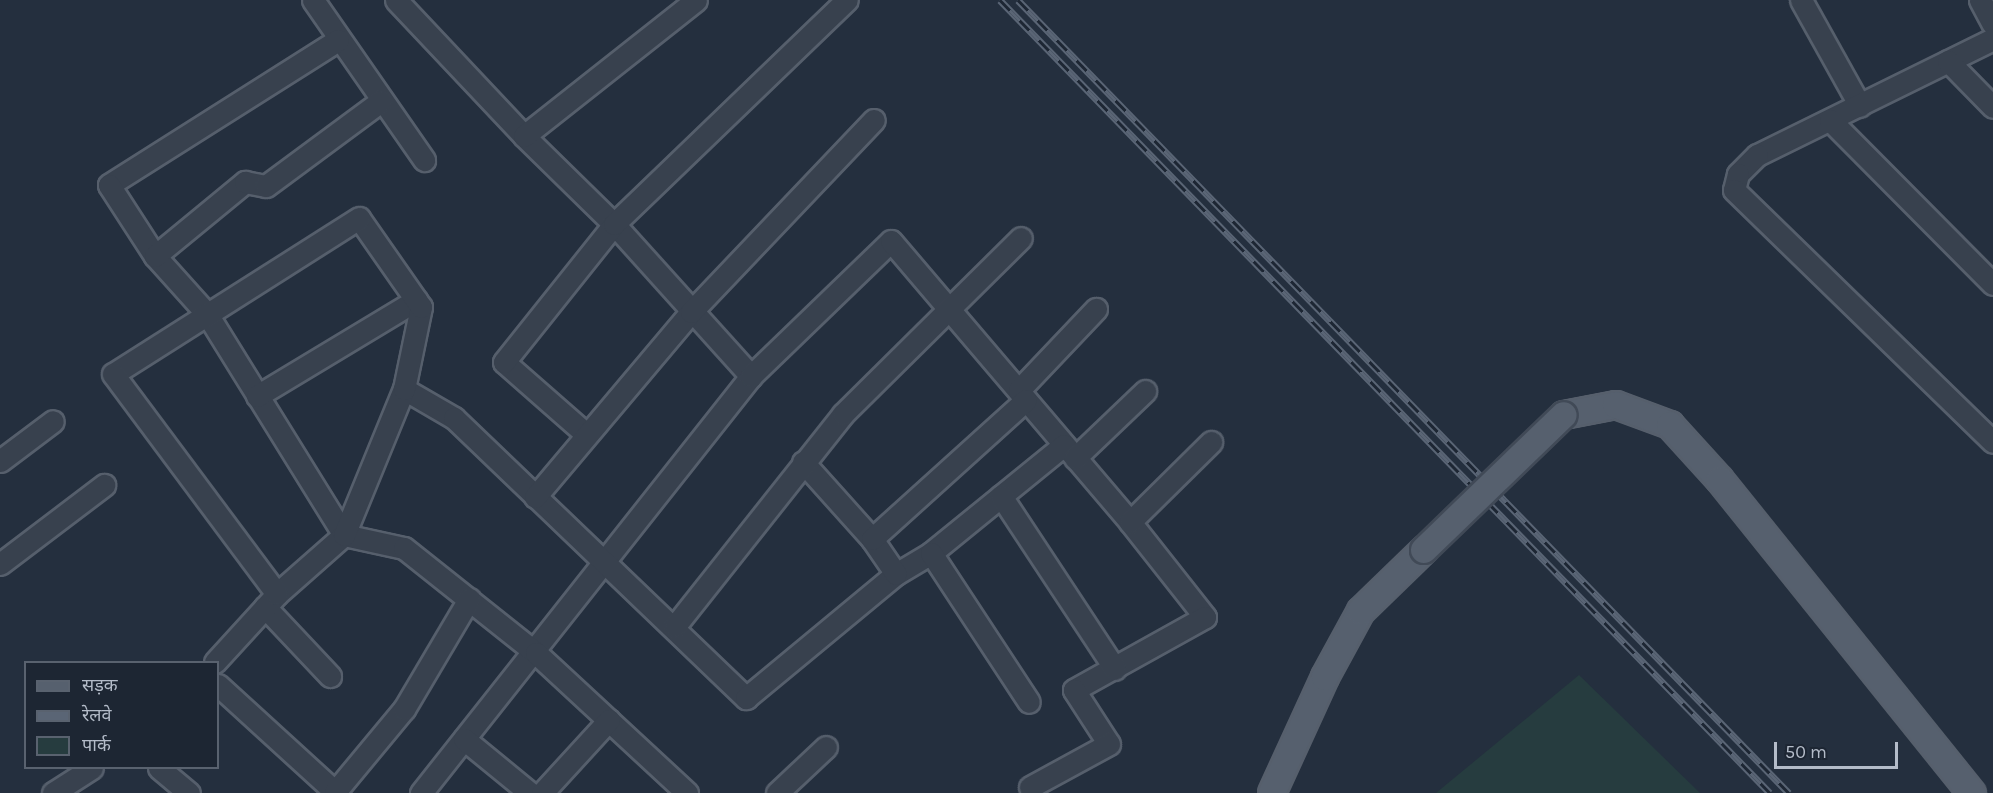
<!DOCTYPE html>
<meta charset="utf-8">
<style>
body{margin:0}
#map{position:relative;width:1993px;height:793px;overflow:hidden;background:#242f3e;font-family:Karla,"Noto Sans Devanagari",sans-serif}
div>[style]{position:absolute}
.green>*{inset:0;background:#263c3f}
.roads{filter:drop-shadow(2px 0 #565f6c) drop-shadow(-2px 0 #565f6c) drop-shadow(0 2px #565f6c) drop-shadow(0 -2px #565f6c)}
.minor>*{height:21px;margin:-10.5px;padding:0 10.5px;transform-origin:10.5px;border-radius:10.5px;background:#38414e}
.major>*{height:26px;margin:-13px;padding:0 13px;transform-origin:13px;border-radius:13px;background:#56606e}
.rail>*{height:7px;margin-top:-3.5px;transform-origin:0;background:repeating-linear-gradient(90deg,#1d2633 0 14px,#5a6575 0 28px);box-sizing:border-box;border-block:2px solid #5a6575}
.bridges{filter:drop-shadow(2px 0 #414a57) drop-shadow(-2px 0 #414a57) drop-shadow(0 2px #414a57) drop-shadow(0 -2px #414a57)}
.major-bridge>*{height:26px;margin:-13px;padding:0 13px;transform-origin:13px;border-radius:13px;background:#56606e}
span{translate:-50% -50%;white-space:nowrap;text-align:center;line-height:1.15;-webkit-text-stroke:6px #1d2633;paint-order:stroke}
.legend{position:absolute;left:24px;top:661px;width:195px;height:108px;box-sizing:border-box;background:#1d2633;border:2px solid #59626f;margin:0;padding:8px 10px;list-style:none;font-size:18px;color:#b4bcc9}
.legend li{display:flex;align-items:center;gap:12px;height:30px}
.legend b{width:30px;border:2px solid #59626f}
.scale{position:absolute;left:1774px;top:742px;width:124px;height:27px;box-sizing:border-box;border:3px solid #b4bcc9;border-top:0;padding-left:8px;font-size:18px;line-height:21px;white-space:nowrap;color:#b4bcc9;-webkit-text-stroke:4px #1d2633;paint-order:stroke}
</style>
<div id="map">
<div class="green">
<div style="clip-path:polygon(1579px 675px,1700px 793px,1436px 793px)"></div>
</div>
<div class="roads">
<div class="minor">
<div style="left:313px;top:0;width:195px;rotate:55.2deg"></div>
<div style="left:396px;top:0;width:187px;rotate:46.7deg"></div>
<div style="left:524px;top:136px;width:126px;rotate:44.4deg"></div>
<div style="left:614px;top:224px;width:205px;rotate:48deg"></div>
<div style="left:751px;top:376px;width:532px;rotate:128.36deg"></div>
<div style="left:1801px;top:0;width:121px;rotate:60.9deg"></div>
<div style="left:1980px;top:0;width:27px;rotate:62deg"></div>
<div style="left:1993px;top:39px;width:263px;rotate:153.8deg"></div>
<div style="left:1757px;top:155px;width:27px;rotate:135deg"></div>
<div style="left:1738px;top:174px;width:16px;rotate:104deg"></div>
<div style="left:1734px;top:190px;width:361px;rotate:44.2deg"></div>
<div style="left:338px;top:40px;width:271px;rotate:147.7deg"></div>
<div style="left:109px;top:185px;width:85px;rotate:57.1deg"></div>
<div style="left:155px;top:256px;width:78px;rotate:48.1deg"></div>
<div style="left:207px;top:314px;width:260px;rotate:58.2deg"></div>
<div style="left:344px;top:535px;width:61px;rotate:12.2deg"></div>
<div style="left:404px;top:548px;width:169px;rotate:38.5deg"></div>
<div style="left:536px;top:653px;width:206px;rotate:42.8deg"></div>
<div style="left:1948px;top:61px;width:64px;rotate:45.6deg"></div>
<div style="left:1830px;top:120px;width:231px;rotate:45.2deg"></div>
<div style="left:524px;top:136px;width:219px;rotate:-38.3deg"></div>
<div style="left:155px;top:256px;width:117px;rotate:-39.4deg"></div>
<div style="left:245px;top:182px;width:21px;rotate:11deg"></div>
<div style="left:266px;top:186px;width:143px;rotate:-36.5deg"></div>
<div style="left:751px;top:376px;width:194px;rotate:-44deg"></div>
<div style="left:891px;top:241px;width:369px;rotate:49.6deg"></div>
<div style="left:1130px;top:522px;width:121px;rotate:51.7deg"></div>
<div style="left:1205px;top:617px;width:150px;rotate:150.9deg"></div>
<div style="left:1074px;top:690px;width:64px;rotate:57.1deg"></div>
<div style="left:1109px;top:744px;width:90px;rotate:151.4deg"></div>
<div style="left:404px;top:389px;width:58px;rotate:30.1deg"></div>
<div style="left:454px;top:418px;width:405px;rotate:43.8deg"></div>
<div style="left:746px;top:698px;width:195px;rotate:-39.6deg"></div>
<div style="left:896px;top:574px;width:41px;rotate:-31deg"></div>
<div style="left:931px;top:553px;width:171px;rotate:-39.1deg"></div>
<div style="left:1019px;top:390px;width:112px;rotate:-46.5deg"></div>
<div style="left:257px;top:396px;width:186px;rotate:-31.1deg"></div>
<div style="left:586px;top:434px;width:109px;rotate:-138.7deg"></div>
<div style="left:504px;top:362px;width:176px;rotate:-51.4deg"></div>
<div style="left:614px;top:224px;width:323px;rotate:-43.9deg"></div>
<div style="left:1075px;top:458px;width:97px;rotate:-43.7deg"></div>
<div style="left:0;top:461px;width:66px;rotate:-37deg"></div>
<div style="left:803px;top:462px;width:103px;rotate:48.1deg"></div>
<div style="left:872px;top:539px;width:42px;rotate:55.6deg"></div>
<div style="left:1001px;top:496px;width:207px;rotate:56.6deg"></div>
<div style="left:535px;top:497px;width:242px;rotate:-49.9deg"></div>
<div style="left:691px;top:312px;width:265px;rotate:-46.4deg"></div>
<div style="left:1130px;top:522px;width:114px;rotate:-44.6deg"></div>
<div style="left:872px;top:539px;width:207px;rotate:-42.1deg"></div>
<div style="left:931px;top:553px;width:178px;rotate:56.7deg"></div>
<div style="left:0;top:564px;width:131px;rotate:-37.2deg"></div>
<div style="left:265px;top:607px;width:95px;rotate:46.7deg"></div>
<div style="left:675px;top:626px;width:270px;rotate:-51.6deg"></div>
<div style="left:843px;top:414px;width:250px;rotate:-44.7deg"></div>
<div style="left:215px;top:662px;width:92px;rotate:-47.6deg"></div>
<div style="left:277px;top:594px;width:89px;rotate:-41.4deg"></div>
<div style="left:344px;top:535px;width:158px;rotate:-67.7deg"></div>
<div style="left:404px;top:389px;width:84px;rotate:-78.3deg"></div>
<div style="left:421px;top:307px;width:108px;rotate:-124.9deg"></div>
<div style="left:359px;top:218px;width:291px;rotate:147.6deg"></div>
<div style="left:113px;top:374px;width:274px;rotate:53.3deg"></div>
<div style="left:218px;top:685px;width:159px;rotate:42.4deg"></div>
<div style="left:335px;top:792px;width:108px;rotate:-50.3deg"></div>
<div style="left:404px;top:709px;width:128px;rotate:-59.4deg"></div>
<div style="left:464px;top:739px;width:85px;rotate:39.3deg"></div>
<div style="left:159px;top:768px;width:39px;rotate:40deg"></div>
<div style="left:53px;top:793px;width:46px;rotate:-32.7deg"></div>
<div style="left:542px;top:793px;width:99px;rotate:-47.5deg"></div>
<div style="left:777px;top:793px;width:67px;rotate:-43.2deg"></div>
</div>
<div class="major">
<div style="left:1564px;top:415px;width:53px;rotate:-10.9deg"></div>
<div style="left:1616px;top:405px;width:58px;rotate:20.3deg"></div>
<div style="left:1670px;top:425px;width:74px;rotate:47.7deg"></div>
<div style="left:1720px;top:480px;width:402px;rotate:51.2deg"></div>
<div style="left:1272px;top:793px;width:128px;rotate:-65.4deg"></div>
<div style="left:1325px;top:677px;width:75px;rotate:-61.4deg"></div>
<div style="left:1361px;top:611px;width:88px;rotate:-44.1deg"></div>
</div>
</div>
<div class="rail">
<div style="left:1000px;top:0;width:1105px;rotate:45.84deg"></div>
<div style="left:1018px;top:0;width:1106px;rotate:45.81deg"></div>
</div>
<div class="bridges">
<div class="major-bridge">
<div style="left:1424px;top:550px;width:194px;rotate:-44deg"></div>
</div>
</div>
<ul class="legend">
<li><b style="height:8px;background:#56606e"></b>सड़क</li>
<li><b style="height:8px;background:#5a6575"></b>रेलवे</li>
<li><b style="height:16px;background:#263c3f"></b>पार्क</li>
</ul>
<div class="scale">50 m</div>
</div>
